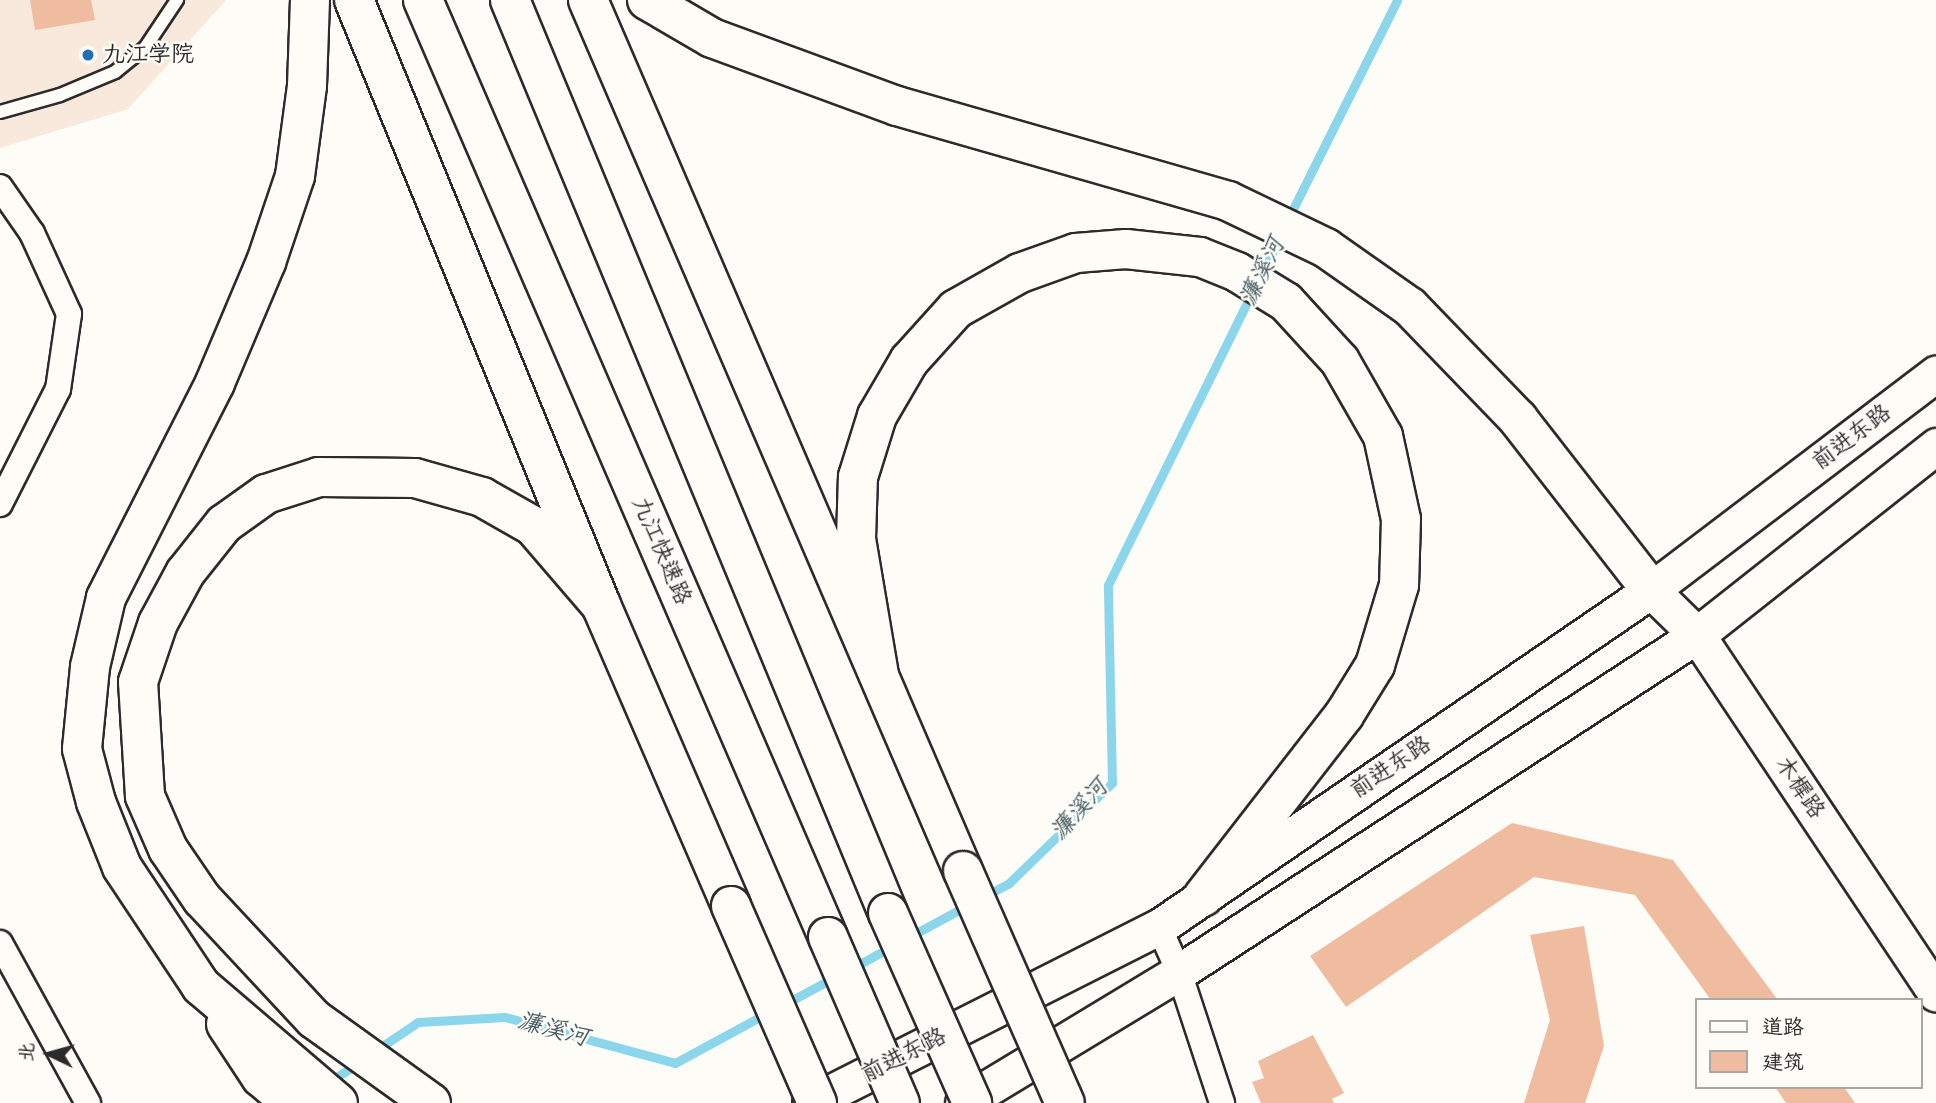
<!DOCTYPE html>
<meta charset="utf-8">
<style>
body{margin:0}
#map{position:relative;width:1936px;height:1103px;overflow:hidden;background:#fdfcf7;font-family:Mynerve,"LXGW WenKai TC",sans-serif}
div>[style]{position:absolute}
.built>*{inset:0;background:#f9e9dd}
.stream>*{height:9px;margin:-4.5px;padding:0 4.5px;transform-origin:4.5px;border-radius:4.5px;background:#8cd6ec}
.building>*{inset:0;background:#efbca0}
.roads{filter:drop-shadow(2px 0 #2b2b2b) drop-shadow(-2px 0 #2b2b2b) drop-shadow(0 2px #2b2b2b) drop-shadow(0 -2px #2b2b2b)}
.lane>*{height:12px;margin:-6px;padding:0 6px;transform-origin:6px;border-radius:6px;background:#fdfcf7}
.street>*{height:24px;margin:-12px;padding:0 12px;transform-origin:12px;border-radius:12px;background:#fdfcf7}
.secondary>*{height:35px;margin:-17.5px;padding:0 17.5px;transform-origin:17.5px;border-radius:17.5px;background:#fdfcf7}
.highway>*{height:38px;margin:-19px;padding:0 19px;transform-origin:19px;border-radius:19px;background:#fdfcf7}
.bridges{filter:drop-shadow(2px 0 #2b2b2b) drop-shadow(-2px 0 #2b2b2b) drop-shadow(0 2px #2b2b2b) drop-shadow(0 -2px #2b2b2b)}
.highway-bridge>*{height:38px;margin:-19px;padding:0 19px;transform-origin:19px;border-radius:19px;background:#fdfcf7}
.dots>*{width:19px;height:19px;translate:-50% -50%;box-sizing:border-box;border:4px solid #fdfcf7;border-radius:50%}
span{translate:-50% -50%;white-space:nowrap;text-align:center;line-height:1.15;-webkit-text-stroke:5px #fdfcf7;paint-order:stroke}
.poi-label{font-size:23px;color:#2b2b2b}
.left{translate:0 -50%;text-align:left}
.street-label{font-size:23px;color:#2b2b2b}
.water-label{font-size:24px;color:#485e65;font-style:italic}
.legend{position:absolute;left:1695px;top:998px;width:228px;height:91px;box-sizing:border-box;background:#fdfcf7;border:2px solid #a9a8a5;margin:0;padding:9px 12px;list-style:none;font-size:21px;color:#2b2b2b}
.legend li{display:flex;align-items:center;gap:14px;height:35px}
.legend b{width:35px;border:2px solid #a9a8a5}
.north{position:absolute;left:14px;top:1019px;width:70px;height:70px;-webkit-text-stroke:5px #fdfcf7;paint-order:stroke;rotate:275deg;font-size:19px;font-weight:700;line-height:28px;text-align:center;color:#2b2b2b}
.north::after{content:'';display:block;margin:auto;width:24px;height:32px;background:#2b2b2b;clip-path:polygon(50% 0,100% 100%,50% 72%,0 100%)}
</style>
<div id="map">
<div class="built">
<div style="clip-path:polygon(0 0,226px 0,128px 109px,0 148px)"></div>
</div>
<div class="stream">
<div style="left:1287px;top:221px;width:247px;rotate:-63.5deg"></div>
<div style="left:1261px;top:275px;width:42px;rotate:-63.4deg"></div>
<div style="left:983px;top:897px;width:30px;rotate:-28deg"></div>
<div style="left:1009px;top:883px;width:144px;rotate:-44.2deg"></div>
<div style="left:1112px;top:783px;width:198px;rotate:-91.2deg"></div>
<div style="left:1108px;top:585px;width:329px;rotate:-63.8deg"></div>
<div style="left:909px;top:937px;width:67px;rotate:-28.5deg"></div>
<div style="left:851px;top:969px;width:49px;rotate:-29.2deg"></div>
<div style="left:783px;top:1005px;width:59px;rotate:-28.3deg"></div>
<div style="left:375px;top:1051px;width:52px;rotate:-34deg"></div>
<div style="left:418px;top:1022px;width:87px;rotate:-3.3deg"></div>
<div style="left:505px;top:1017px;width:176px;rotate:15.1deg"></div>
<div style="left:675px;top:1063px;width:105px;rotate:-28.5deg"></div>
<div style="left:329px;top:1082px;width:35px;rotate:-33deg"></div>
</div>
<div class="building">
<div style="clip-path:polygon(30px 0,91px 0,95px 20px,35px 30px)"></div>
<div style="clip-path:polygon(1512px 823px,1673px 860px,1778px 1000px,1711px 1000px,1635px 895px,1534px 877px,1346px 1007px,1310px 956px)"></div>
<div style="clip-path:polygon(1584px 926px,1604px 1046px,1585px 1103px,1524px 1103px,1550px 1020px,1530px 935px)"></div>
<div style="clip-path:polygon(1313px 1035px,1344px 1093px,1332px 1099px,1334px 1103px,1261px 1103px,1252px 1082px,1264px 1078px,1258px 1061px)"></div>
<div style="clip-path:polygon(1775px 1087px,1844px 1087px,1855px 1103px,1786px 1103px)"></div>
</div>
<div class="roads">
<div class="lane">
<div style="left:0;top:112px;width:62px;rotate:-15.8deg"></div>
<div style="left:60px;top:95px;width:60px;rotate:-22.7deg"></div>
<div style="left:115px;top:72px;width:38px;rotate:-39deg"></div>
<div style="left:145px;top:48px;width:58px;rotate:-56.3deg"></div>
</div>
<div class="street">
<div style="left:0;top:187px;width:56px;rotate:55.2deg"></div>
<div style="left:32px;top:233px;width:89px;rotate:65.4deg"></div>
<div style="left:69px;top:314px;width:76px;rotate:98.3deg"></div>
<div style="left:58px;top:389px;width:129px;rotate:116.8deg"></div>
<div style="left:1159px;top:927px;width:49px;rotate:66deg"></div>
<div style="left:1179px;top:972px;width:138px;rotate:71.8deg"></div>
<div style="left:0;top:943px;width:183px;rotate:61.2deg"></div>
</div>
<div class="secondary">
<div style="left:1651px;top:590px;width:64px;rotate:44.4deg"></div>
<div style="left:1697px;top:635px;width:431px;rotate:56.3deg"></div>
<div style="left:810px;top:1103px;width:391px;rotate:-26.8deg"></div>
<div style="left:1159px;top:927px;width:596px;rotate:-34.41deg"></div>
<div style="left:1651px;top:590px;width:358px;rotate:-37.2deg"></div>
<div style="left:963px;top:1103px;width:253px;rotate:-31.2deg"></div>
<div style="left:1179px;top:972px;width:618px;rotate:-33.05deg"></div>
<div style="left:1697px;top:635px;width:305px;rotate:-38.3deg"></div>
</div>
<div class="highway">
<div style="left:310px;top:0;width:86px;rotate:92deg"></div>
<div style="left:307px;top:86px;width:91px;rotate:97.6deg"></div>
<div style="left:295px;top:176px;width:91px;rotate:108.6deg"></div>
<div style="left:266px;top:262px;width:131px;rotate:112.9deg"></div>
<div style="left:215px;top:383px;width:241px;rotate:116.9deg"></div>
<div style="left:106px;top:598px;width:71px;rotate:103.1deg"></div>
<div style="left:90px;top:667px;width:82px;rotate:95.6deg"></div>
<div style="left:82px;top:749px;width:55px;rotate:75.2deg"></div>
<div style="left:96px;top:802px;width:70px;rotate:68.2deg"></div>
<div style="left:122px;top:867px;width:143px;rotate:56.4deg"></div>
<div style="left:201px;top:986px;width:180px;rotate:40.5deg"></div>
<div style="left:354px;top:0;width:653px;rotate:67.79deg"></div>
<div style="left:601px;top:605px;width:328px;rotate:66.6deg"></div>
<div style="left:423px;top:0;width:1021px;rotate:66.62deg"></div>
<div style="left:510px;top:0;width:988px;rotate:67.51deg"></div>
<div style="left:588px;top:0;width:948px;rotate:66.71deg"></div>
<div style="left:647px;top:0;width:75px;rotate:30.3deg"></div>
<div style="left:712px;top:38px;width:197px;rotate:20.2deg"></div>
<div style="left:897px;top:106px;width:344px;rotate:16deg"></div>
<div style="left:1228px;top:201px;width:109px;rotate:25.6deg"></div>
<div style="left:1326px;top:248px;width:103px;rotate:35.1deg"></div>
<div style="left:1410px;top:307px;width:156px;rotate:46deg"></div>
<div style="left:1518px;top:419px;width:217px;rotate:52.1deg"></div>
<div style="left:879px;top:675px;width:138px;rotate:-99.6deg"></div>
<div style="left:856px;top:539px;width:62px;rotate:-88.2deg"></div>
<div style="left:858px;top:477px;width:64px;rotate:-72.7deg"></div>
<div style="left:877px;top:416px;width:64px;rotate:-59.8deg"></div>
<div style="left:909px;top:361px;width:70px;rotate:-47.9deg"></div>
<div style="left:956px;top:309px;width:73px;rotate:-29.4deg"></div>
<div style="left:1020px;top:273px;width:59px;rotate:-19.7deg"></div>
<div style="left:1076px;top:253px;width:50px;rotate:-4.6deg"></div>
<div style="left:1126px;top:249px;width:74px;rotate:6.2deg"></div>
<div style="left:1200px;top:257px;width:40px;rotate:22deg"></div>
<div style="left:1237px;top:272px;width:57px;rotate:31.5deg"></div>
<div style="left:1286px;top:302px;width:80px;rotate:47.5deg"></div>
<div style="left:1340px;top:361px;width:86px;rotate:60.2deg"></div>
<div style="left:1383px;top:436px;width:85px;rotate:77.8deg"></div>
<div style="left:1401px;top:519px;width:66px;rotate:91.7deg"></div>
<div style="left:1399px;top:585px;width:84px;rotate:106.7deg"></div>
<div style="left:1375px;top:665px;width:59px;rotate:121.8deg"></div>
<div style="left:1344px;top:715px;width:230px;rotate:127.8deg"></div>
<div style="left:226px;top:1024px;width:64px;rotate:56.6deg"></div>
<div style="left:261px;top:1077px;width:40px;rotate:41deg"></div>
<div style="left:431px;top:1103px;width:144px;rotate:-144.3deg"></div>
<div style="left:314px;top:1019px;width:164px;rotate:-133deg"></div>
<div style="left:202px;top:899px;width:60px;rotate:-124.2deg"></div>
<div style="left:168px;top:849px;width:58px;rotate:-113.5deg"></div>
<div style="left:145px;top:796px;width:114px;rotate:-93.5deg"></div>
<div style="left:138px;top:682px;width:62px;rotate:-71.3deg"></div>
<div style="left:158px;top:623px;width:57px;rotate:-61.6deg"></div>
<div style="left:185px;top:573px;width:63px;rotate:-51.5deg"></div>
<div style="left:224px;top:524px;width:52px;rotate:-35.5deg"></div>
<div style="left:266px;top:494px;width:56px;rotate:-17.8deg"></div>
<div style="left:319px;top:477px;width:96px;rotate:0.6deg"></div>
<div style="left:415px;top:478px;width:70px;rotate:15.8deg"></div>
<div style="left:482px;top:497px;width:59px;rotate:29.6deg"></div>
<div style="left:533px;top:526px;width:104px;rotate:49.3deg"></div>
</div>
</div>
<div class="bridges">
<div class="highway-bridge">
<div style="left:963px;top:871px;width:253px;rotate:66.3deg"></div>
<div style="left:731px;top:906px;width:215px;rotate:66.4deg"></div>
<div style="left:888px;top:913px;width:208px;rotate:66.1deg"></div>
<div style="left:828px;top:937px;width:181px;rotate:66.6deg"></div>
</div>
</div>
<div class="dots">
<div style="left:88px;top:55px;background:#1f6fb2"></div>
</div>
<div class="poi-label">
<span class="left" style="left:102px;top:55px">九江学院</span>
</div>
<div class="street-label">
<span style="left:1852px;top:438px;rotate:-37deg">前进东路</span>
<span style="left:661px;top:551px;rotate:67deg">九江快速路</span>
<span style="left:1391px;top:768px;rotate:-34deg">前进东路</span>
<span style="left:1799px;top:788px;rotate:56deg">木樨路</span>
<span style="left:904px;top:1056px;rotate:-27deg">前进东路</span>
</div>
<div class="water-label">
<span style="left:1263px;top:272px;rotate:-64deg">濂溪河</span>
<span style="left:1080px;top:810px;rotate:-48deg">濂溪河</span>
<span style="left:553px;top:1030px;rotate:15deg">濂溪河</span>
</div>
<ul class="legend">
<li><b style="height:9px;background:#fdfcf7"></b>道路</li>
<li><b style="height:19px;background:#efbca0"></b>建筑</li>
</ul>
<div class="north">北</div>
</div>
